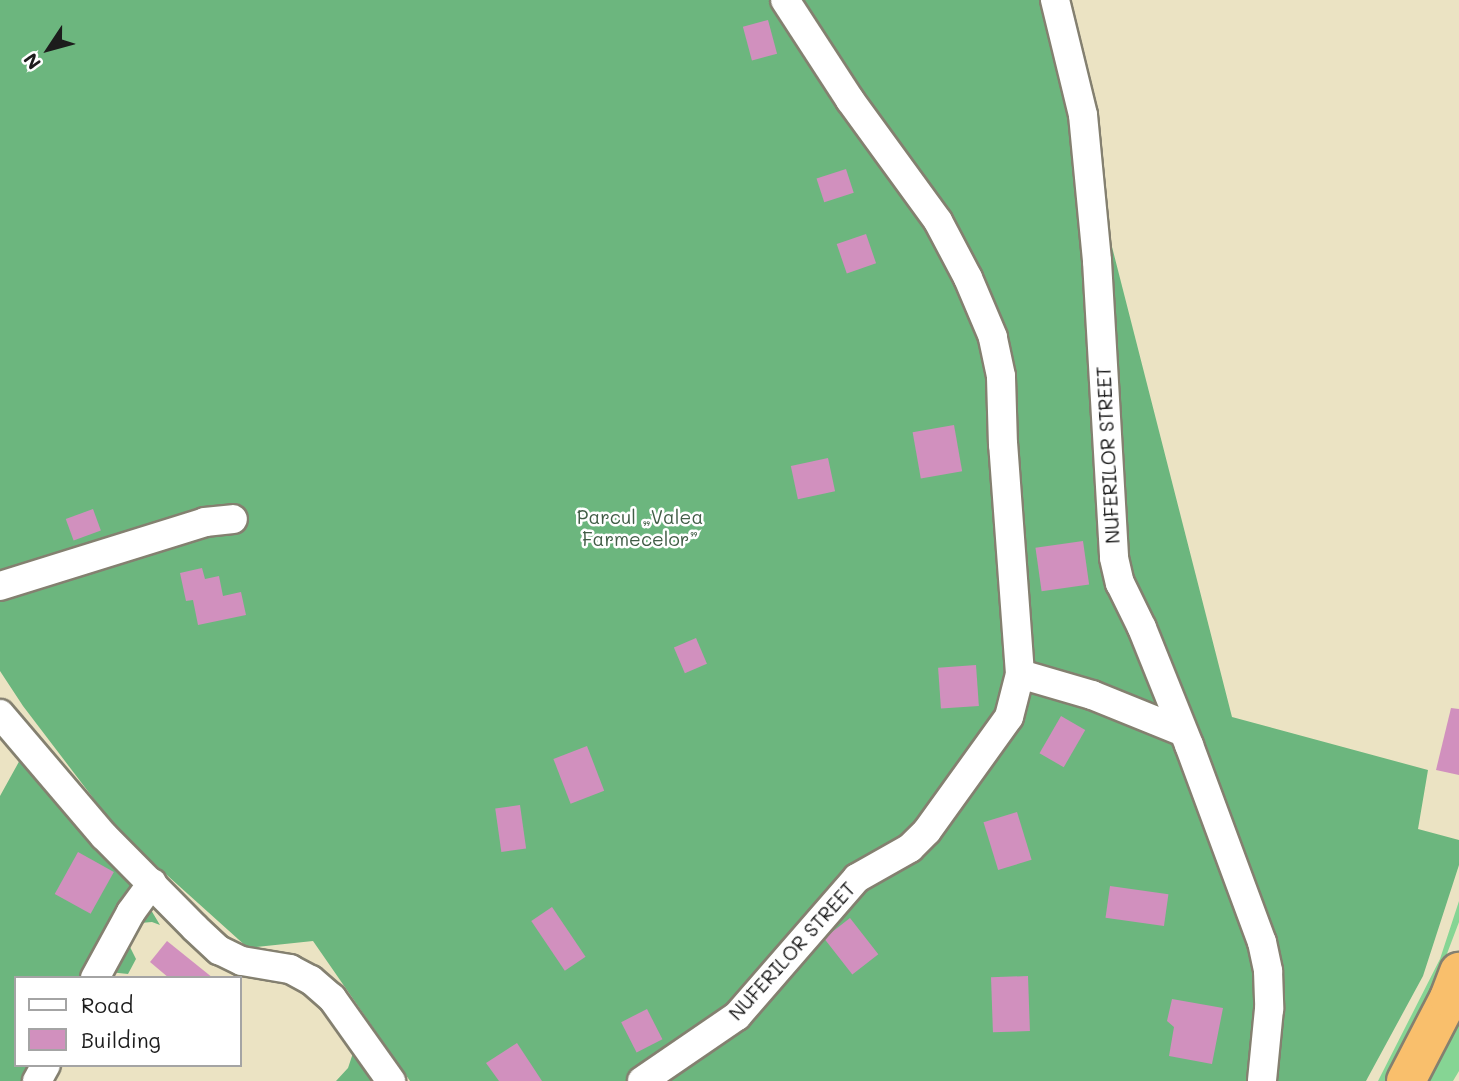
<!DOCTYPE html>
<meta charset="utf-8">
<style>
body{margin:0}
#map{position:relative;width:1459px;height:1081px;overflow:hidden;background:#ebe3c3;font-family:Mali,sans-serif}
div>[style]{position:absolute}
.green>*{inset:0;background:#86d594}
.forest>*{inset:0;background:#6cb67e}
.building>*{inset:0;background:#d190be;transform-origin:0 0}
.roads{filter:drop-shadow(2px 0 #848070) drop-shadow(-2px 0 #848070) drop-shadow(0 2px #848070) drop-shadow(0 -2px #848070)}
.minor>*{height:28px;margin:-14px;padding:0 14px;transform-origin:14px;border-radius:14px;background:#fff}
.highway>*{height:38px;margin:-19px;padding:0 19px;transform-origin:19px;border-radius:19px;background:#f9bf6c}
span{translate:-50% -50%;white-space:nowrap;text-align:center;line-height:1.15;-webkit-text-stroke:5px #fff;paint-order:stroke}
.street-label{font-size:19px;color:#1c1c1c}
.park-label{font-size:19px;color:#415d46}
.legend{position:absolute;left:14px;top:976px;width:228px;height:91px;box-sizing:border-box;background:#fff;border:2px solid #a4a4a4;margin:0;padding:9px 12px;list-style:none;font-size:21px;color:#1c1c1c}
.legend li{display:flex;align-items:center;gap:14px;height:35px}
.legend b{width:35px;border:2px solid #a4a4a4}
.north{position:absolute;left:14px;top:14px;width:70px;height:70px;-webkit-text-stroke:5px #fff;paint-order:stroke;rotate:234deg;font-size:19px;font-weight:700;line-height:28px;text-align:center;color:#1c1c1c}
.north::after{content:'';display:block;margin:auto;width:24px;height:32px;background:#1c1c1c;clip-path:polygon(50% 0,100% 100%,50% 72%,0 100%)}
</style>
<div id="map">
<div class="green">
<div style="clip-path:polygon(1459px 901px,1459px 922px,1434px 988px,1390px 1081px,1378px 1081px,1440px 959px)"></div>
<div style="clip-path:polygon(1459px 1015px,1459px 1071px,1453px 1081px,1423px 1081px)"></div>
</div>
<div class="forest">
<div style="clip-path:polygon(0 0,1049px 0,1232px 717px,1428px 770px,1418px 829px,1459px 840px,1459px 865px,1423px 976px,1366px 1081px,410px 1081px,313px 941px,248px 948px,119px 832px,23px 706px,0 671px)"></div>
<div style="clip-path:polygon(21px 758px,133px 880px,160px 925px,152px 922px,140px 923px,126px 939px,136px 959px,128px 974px,109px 972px,105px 978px,16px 978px,16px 1065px,60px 1065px,51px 1081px,0 1081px,0 796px)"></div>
<div style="clip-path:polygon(353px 1053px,372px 1081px,336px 1081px,348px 1068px)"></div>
</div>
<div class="building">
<div style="left:768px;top:20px;width:35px;height:26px;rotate:75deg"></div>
<div style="left:846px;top:169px;width:25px;height:31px;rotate:72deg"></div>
<div style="left:866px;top:234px;width:31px;height:31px;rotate:71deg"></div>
<div style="left:954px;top:425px;width:47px;height:42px;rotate:80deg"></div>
<div style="left:828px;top:458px;width:34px;height:38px;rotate:78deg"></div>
<div style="left:93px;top:509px;width:23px;height:29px;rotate:70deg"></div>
<div style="left:1083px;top:541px;width:44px;height:48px;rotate:82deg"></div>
<div style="clip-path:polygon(202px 568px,205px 579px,219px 576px,223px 596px,241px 592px,246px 615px,198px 625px,193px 600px,186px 601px,180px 573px)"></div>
<div style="left:696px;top:638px;width:28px;height:24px;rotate:67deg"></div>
<div style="left:976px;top:665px;width:41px;height:38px;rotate:86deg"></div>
<div style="clip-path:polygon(1451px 708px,1459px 709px,1459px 775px,1436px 770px)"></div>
<div style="left:1061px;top:716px;width:28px;height:43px;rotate:30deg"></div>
<div style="left:587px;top:746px;width:48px;height:36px;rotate:69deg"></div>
<div style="left:520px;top:805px;width:44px;height:25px;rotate:82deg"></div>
<div style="left:1017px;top:812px;width:50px;height:35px;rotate:73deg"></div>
<div style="left:78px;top:852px;width:41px;height:48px;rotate:29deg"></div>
<div style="left:1110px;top:886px;width:59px;height:32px;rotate:8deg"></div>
<div style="left:552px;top:907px;width:60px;height:25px;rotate:56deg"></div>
<div style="left:850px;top:918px;width:46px;height:33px;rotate:52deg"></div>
<div style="clip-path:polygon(167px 941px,213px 978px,169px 978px,150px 962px)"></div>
<div style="left:1028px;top:976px;width:55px;height:37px;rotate:88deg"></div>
<div style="clip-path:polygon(1172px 999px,1223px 1008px,1212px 1064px,1169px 1056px,1174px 1027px,1167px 1021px)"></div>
<div style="left:647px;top:1009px;width:34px;height:29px;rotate:63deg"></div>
<div style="clip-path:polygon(517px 1043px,542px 1081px,499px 1081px,486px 1063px)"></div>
</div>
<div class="roads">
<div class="minor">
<div style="left:1055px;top:0;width:118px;rotate:76.3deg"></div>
<div style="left:1083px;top:115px;width:147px;rotate:84.5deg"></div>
<div style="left:1097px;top:261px;width:297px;rotate:86.7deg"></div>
<div style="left:1114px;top:558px;width:26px;rotate:77deg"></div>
<div style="left:1120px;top:583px;width:50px;rotate:63.9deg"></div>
<div style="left:1142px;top:628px;width:126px;rotate:68.1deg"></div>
<div style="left:1189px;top:745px;width:210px;rotate:69.7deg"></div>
<div style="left:1262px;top:942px;width:30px;rotate:78deg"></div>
<div style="left:1268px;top:971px;width:38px;rotate:88deg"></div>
<div style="left:1269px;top:1009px;width:72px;rotate:95.6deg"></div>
<div style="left:0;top:586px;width:215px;rotate:-17.3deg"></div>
<div style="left:205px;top:522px;width:28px;rotate:-6deg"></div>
<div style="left:1020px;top:674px;width:75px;rotate:16.3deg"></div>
<div style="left:1092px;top:695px;width:96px;rotate:22deg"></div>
<div style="left:0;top:714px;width:160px;rotate:49.6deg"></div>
<div style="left:104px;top:836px;width:129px;rotate:45.3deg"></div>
<div style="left:195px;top:928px;width:33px;rotate:43deg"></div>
<div style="left:219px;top:950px;width:25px;rotate:26deg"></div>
<div style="left:242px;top:961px;width:49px;rotate:9.5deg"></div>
<div style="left:290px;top:969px;width:24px;rotate:28deg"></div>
<div style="left:311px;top:980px;width:28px;rotate:41deg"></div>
<div style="left:332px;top:998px;width:102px;rotate:54.6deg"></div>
<div style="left:95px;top:978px;width:75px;rotate:-61.4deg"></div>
<div style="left:131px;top:912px;width:36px;rotate:-54deg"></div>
<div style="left:37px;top:1081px;width:18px;rotate:-61deg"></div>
<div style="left:642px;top:1081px;width:115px;rotate:-34.4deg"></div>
<div style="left:737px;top:1016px;width:183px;rotate:-49deg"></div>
<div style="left:857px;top:878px;width:61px;rotate:-29.5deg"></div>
<div style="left:910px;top:848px;width:24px;rotate:-45deg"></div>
<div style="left:927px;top:831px;width:140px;rotate:-54.3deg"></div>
<div style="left:1009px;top:717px;width:44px;rotate:-75.7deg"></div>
<div style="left:1020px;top:674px;width:230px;rotate:-94.2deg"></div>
<div style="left:1003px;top:445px;width:69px;rotate:-91.7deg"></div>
<div style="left:1001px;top:376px;width:40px;rotate:-102deg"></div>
<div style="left:993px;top:337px;width:64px;rotate:-113deg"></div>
<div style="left:968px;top:278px;width:64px;rotate:-117.8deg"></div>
<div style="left:938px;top:221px;width:150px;rotate:-126deg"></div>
<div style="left:850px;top:100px;width:119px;rotate:-123deg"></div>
</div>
<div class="highway">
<div style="left:1406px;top:1081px;width:93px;rotate:-62.6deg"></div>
<div style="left:1449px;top:998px;width:28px;rotate:-69deg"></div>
</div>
</div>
<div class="street-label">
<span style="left:1108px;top:455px;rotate:-93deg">NUFERILOR STREET</span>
<span style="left:792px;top:951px;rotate:-48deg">NUFERILOR STREET</span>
</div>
<div class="park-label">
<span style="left:640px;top:528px">Parcul „Valea<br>Farmecelor”</span>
</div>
<ul class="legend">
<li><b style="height:9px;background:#fff"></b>Road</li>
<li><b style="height:19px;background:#d190be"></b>Building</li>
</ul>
<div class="north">N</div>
</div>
